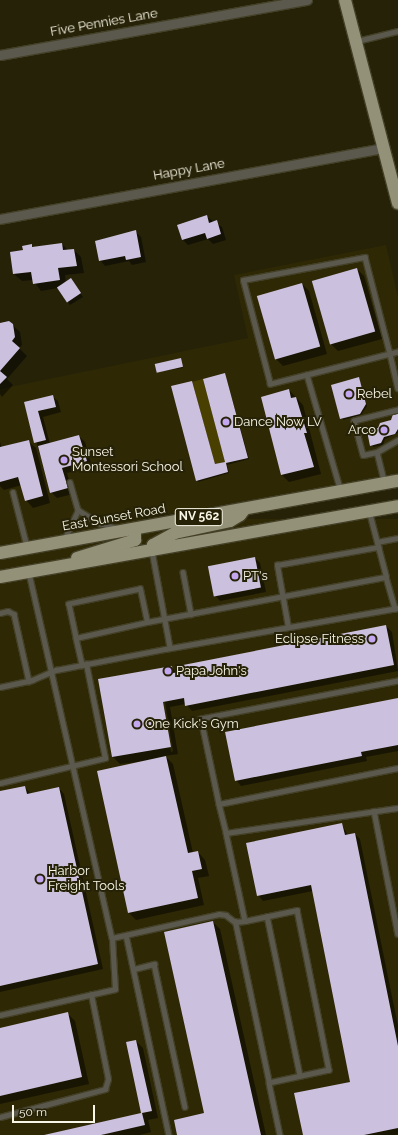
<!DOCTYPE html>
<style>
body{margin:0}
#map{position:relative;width:398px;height:1135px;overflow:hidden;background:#262208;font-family:Raleway,sans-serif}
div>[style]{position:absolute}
.built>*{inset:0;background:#2e2805;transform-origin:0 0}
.green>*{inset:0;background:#483f00;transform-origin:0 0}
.shadow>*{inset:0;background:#0007}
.building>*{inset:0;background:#cbc0dd;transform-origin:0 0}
.roads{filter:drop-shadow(1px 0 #434027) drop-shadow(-1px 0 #434027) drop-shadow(0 1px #434027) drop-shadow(0 -1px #434027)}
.service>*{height:4.5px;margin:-2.25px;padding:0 2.25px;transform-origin:2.25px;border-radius:2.25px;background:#5b594d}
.minor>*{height:9px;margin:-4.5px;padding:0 4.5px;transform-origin:4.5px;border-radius:4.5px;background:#5b594d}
.primary>*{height:12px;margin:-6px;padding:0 6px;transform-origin:6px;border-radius:6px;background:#949179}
.dots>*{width:11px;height:11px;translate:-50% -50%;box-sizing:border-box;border:2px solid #262208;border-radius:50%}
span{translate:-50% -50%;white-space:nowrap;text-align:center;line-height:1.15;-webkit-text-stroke:4px #262208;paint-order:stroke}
.shield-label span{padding:1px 3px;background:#262208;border:1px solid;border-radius:3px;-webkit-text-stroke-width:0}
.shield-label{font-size:12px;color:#f8f6e6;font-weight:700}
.street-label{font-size:13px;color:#f8f6e6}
.poi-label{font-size:13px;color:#f8f6e6}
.left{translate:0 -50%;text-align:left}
.right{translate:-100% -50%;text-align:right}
.scale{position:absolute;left:12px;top:1105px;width:83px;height:18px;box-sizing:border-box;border:2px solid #f8f6e6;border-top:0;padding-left:5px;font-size:12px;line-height:14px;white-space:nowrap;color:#f8f6e6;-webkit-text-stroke:3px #262208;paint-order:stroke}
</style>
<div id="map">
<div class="built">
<div style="clip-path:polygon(386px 245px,398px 297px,398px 476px,0 542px,0 389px,248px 338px,234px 275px)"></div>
<div style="left:398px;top:519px;width:616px;height:404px;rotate:90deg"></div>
</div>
<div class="green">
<div style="left:203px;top:379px;width:86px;height:11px;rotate:75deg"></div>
</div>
<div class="shadow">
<div style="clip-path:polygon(207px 217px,222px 227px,226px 240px,213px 244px,208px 239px,188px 245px,183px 240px)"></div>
<div style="clip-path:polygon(136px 232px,141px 237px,146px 262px,132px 265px,129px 261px,105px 266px,100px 260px)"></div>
<div style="clip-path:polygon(62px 244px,68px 250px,74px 250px,81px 257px,84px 273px,65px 275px,66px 283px,71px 280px,83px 297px,70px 305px,58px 288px,41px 291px,33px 280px,22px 281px,14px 274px,11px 253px,24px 251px,31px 245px,34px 248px)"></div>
<div style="clip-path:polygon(357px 269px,364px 276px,382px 339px,338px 351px,331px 344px)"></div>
<div style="clip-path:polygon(302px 284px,309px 291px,327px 354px,283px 366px,276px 359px)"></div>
<div style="clip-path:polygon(9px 322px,20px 332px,22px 345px,19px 348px,27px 356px,7px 379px,13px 385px,2px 397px,0 394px,0 324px)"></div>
<div style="clip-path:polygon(180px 359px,183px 368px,156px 372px)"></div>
<div style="clip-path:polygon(225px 374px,249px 459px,227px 465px,229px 473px,198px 482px,192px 382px,215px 465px,226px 462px)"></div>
<div style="clip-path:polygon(359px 378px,367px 406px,361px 415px,343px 420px,332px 385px)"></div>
<div style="clip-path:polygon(289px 390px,303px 405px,321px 474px,289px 482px,282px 475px)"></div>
<div style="clip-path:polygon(52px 396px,58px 401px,61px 412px,43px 417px,50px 444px,79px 436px,85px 442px,92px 467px,67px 473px,73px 494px,57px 498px,51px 492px,25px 403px)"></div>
<div style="clip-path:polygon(398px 414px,398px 433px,385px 439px,383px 445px,373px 447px,368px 432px,379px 429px)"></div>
<div style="clip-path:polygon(28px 441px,36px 448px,50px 503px,33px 508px,26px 500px,22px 485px,4px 490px,0 486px,0 442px,2px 448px)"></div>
<div style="clip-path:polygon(255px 558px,260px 563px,266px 592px,220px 601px,215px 595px)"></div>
<div style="clip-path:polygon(evenodd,386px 626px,392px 632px,398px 671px,192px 711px,186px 704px,170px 707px,178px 754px,165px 756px,173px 764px,193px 853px,198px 852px,205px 860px,209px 876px,198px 878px,204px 905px,136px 920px,129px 913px,98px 772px,154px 760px,120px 764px,113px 757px,99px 680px,171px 667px,177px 673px,386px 626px,162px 700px,165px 702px,173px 751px,171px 752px,162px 700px)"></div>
<div style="clip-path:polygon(398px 699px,398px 751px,366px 757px,367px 761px,241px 786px,236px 780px)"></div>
<div style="clip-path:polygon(25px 787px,31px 794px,59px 788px,64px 794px,103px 969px,0 992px,0 792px)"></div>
<div style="clip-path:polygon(342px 825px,348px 835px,355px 834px,360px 839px,398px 1026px,398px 1134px,395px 1135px,304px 1135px,352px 1082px,313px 891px,263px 901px,258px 895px)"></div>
<div style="clip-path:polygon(213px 922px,220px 929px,266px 1135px,178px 1135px,205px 1114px)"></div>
<div style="clip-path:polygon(68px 1014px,75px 1021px,89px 1084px,0 1104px,0 1029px)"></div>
<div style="clip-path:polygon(136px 1041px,143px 1048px,158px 1118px,148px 1120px,151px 1132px,140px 1135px,46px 1135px,142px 1114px,127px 1043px)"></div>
</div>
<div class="building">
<div style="clip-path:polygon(207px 215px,209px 223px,217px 220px,221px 234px,207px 239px,205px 233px,182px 240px,177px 225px)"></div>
<div style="clip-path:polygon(136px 230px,141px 257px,126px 260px,125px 256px,99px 261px,95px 241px)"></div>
<div style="clip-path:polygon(62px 243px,63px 250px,74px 249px,77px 266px,58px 268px,60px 280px,33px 284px,31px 272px,13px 274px,10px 252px,23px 250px,22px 246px,32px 244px,32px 247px)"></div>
<div style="left:357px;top:268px;width:66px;height:47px;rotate:74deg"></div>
<div style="left:71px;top:278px;width:18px;height:17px;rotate:56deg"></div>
<div style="left:302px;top:283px;width:66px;height:47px;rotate:74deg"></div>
<div style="clip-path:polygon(9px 321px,13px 324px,15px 337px,12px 341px,20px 348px,0 371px,7px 377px,0 384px,0 323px)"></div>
<div style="left:181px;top:358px;width:9px;height:27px;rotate:77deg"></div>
<div style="clip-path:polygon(225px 373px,248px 458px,226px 463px,228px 472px,196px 481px,171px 386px,192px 381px,215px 464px,225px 462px,203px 379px)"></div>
<div style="clip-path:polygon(359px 377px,366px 404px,360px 414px,340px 419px,331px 385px)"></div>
<div style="clip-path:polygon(289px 389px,291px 398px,296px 397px,303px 420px,307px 433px,304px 433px,314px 467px,281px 475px,261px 397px)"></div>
<div style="clip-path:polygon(53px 395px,56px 407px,38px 411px,46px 440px,34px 443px,24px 402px)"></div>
<div style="clip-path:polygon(398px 413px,398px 429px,395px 434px,384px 437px,381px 443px,370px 446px,367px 431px,378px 428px,380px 423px,391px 420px,393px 414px)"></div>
<div style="clip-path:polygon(79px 435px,87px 461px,62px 468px,68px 488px,50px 493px,38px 446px)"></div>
<div style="clip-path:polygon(29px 440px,43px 496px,25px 501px,18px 477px,0 482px,0 447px)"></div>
<div style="left:255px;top:557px;width:31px;height:48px;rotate:79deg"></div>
<div style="clip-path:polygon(386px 625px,394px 665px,185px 706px,184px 698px,163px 702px,171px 747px,112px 757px,98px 679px,172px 666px,173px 673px,179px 672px,178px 666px)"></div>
<div style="clip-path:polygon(398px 698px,398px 745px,361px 752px,362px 756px,235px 781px,225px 732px)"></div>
<div style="clip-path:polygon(166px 756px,188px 853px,198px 851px,202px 869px,192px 871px,198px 898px,128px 913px,97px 771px)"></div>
<div style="clip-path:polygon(25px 786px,27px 794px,59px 787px,98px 964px,0 986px,0 791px)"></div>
<div style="clip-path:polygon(342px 823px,345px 835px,355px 833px,398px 1046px,398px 1128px,364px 1135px,303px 1135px,294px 1093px,350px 1082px,311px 885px,257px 896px,246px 843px)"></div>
<div style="clip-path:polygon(213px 921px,261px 1135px,177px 1135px,174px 1120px,204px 1113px,164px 932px)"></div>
<div style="clip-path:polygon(68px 1012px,82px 1077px,0 1096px,0 1028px)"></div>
<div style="clip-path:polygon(136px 1040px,152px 1111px,142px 1113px,145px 1125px,101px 1135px,44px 1135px,141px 1113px,126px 1042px)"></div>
</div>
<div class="roads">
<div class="service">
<div style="left:357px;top:41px;width:42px;rotate:-13.7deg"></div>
<div style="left:398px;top:352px;width:8px;rotate:166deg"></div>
<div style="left:390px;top:354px;width:86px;rotate:165.8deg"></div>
<div style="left:307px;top:375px;width:38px;rotate:166deg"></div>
<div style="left:270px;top:384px;width:107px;rotate:-104.6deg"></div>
<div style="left:243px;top:280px;width:124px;rotate:-10.7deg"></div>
<div style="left:365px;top:257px;width:100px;rotate:75.5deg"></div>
<div style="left:390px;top:354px;width:35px;rotate:77deg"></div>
<div style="left:307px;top:375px;width:121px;rotate:73.7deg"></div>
<div style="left:398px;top:410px;width:45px;rotate:166deg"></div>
<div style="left:354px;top:421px;width:35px;rotate:75deg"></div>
<div style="left:363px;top:455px;width:14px;rotate:-12deg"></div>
<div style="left:377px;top:452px;width:24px;rotate:-30deg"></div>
<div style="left:377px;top:452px;width:32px;rotate:76deg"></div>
<div style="left:70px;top:482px;width:29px;rotate:74deg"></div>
<div style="left:13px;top:492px;width:56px;rotate:75.5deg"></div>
<div style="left:64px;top:540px;width:33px;rotate:-65deg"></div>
<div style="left:78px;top:510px;width:25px;rotate:32deg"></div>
<div style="left:99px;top:523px;width:19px;rotate:16deg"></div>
<div style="left:377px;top:542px;width:21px;rotate:-11deg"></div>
<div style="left:152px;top:551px;width:98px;rotate:79.4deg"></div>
<div style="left:183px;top:572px;width:43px;rotate:79.2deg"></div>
<div style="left:29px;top:573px;width:374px;rotate:77.2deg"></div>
<div style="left:112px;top:938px;width:110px;rotate:-12.6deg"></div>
<div style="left:219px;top:914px;width:7px;rotate:8deg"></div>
<div style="left:226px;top:915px;width:11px;rotate:38deg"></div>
<div style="left:386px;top:577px;width:33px;rotate:74deg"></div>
<div style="left:0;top:613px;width:8px;rotate:-14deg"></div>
<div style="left:8px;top:611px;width:7px;rotate:27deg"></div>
<div style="left:14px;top:614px;width:69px;rotate:77.4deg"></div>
<div style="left:147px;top:622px;width:243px;rotate:-10.7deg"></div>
<div style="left:386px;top:577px;width:67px;rotate:-104.7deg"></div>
<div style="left:288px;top:627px;width:63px;rotate:-100.1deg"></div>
<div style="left:277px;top:565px;width:103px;rotate:-10.1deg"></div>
<div style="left:76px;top:638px;width:73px;rotate:-12.7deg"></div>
<div style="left:147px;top:622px;width:34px;rotate:-102deg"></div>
<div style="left:140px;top:589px;width:73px;rotate:168.1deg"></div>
<div style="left:69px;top:604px;width:35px;rotate:78deg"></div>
<div style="left:76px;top:638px;width:28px;rotate:77deg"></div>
<div style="left:398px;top:681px;width:201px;rotate:169.1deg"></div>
<div style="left:201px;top:719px;width:87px;rotate:78deg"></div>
<div style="left:219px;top:804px;width:183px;rotate:-11.4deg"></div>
<div style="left:0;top:687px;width:33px;rotate:-12deg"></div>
<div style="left:32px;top:680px;width:26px;rotate:-23deg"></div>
<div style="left:56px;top:670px;width:111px;rotate:-10.9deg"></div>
<div style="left:165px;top:649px;width:237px;rotate:-10deg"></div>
<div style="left:0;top:783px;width:108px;rotate:-13.4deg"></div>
<div style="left:105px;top:758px;width:96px;rotate:-101.4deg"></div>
<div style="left:219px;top:804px;width:30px;rotate:76deg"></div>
<div style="left:226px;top:833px;width:174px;rotate:-8.3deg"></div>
<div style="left:374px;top:811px;width:125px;rotate:79deg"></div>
<div style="left:226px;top:833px;width:90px;rotate:77.8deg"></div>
<div style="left:245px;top:921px;width:53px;rotate:-11.9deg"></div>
<div style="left:297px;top:910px;width:163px;rotate:78.7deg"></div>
<div style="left:329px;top:1070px;width:61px;rotate:167.8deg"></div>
<div style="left:269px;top:1083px;width:165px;rotate:-101.9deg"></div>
<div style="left:235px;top:922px;width:10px;rotate:-6deg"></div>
<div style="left:267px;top:916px;width:163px;rotate:78.3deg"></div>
<div style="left:126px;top:935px;width:205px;rotate:77.9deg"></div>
<div style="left:134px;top:969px;width:21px;rotate:-14deg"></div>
<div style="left:154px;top:964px;width:146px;rotate:77.8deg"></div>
<div style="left:0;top:1015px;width:118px;rotate:-12.7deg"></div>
<div style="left:115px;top:989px;width:51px;rotate:-93.4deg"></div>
<div style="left:269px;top:1083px;width:53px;rotate:78.1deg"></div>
<div style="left:0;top:1117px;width:109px;rotate:-14.9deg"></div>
<div style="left:105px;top:1089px;width:10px;rotate:-73deg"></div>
<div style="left:108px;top:1079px;width:86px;rotate:-101.4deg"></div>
</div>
<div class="minor">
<div style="left:0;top:55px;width:312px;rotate:-10.2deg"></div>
<div style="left:0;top:219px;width:390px;rotate:-10.5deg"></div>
</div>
<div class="primary">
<div style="left:345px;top:0;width:210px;rotate:75.4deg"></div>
<div style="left:152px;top:550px;width:5px;rotate:-79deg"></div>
<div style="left:153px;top:545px;width:25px;rotate:-29deg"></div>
<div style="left:175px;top:533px;width:56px;rotate:-12.3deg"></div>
<div style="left:230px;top:521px;width:12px;rotate:-31deg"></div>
<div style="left:240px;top:515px;width:6px;rotate:-51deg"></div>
<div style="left:0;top:553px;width:404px;rotate:-10.3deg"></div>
<div style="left:77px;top:558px;width:61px;rotate:-17.2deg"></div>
<div style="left:135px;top:540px;width:11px;rotate:-90deg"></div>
<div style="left:0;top:577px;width:404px;rotate:-10.1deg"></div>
</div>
</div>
<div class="dots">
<div style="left:349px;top:394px;background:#c4a7f1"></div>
<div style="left:226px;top:422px;background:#c4a7f1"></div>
<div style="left:384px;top:430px;background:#c4a7f1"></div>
<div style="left:64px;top:460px;background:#c4a7f1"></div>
<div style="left:235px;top:576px;background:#c4a7f1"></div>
<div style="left:372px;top:639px;background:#c4a7f1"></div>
<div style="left:168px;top:671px;background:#c4a7f1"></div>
<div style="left:137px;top:724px;background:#c4a7f1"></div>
<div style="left:40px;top:879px;background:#c4a7f1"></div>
</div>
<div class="shield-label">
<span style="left:199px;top:517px">NV 562</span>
</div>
<div class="street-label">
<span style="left:104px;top:23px;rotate:-10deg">Five Pennies Lane</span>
<span style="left:189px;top:170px;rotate:-10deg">Happy Lane</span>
<span style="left:114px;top:518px;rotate:-10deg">East Sunset Road</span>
</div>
<div class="poi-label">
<span class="left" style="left:357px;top:394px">Rebel</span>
<span class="left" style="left:234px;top:422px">Dance Now LV</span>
<span class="right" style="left:376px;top:430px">Arco</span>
<span class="left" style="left:72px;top:460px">Sunset<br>Montessori School</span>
<span class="left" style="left:243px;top:576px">PT's</span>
<span class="right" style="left:364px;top:639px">Eclipse Fitness</span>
<span class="left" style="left:176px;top:671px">Papa John's</span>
<span class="left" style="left:145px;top:724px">One Kick's Gym</span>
<span class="left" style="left:48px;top:879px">Harbor<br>Freight Tools</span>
</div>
<div class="scale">50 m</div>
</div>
